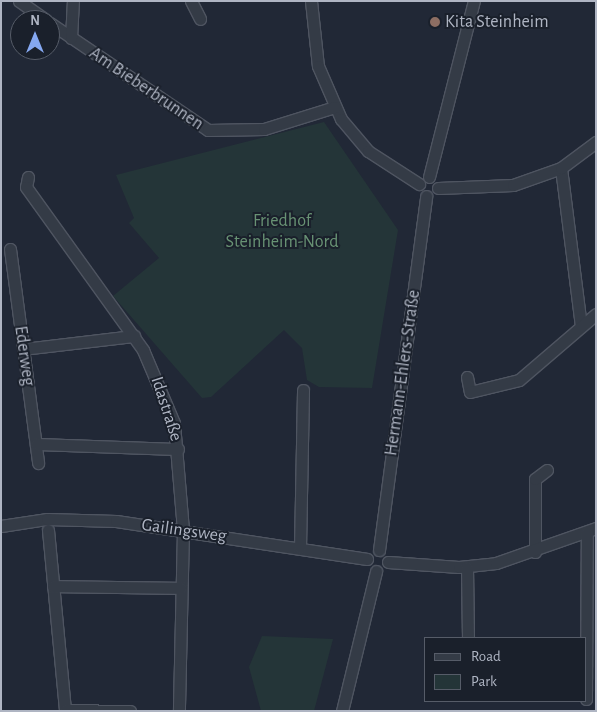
<!DOCTYPE html>
<meta charset="utf-8">
<style>
body{margin:0}
#map{position:relative;width:597px;height:712px;overflow:hidden;background:#212836;font-family:"Alegreya Sans",sans-serif}
div>[style]{position:absolute}
.green>*{inset:0;background:#243538}
.roads{filter:drop-shadow(1px 0 #4f5561) drop-shadow(-1px 0 #4f5561) drop-shadow(0 1px #4f5561) drop-shadow(0 -1px #4f5561)}
.minor>*{height:11px;margin:-5.5px;padding:0 5.5px;transform-origin:5.5px;border-radius:5.5px;background:#343b46}
.dots>*{width:14px;height:14px;translate:-50% -50%;box-sizing:border-box;border:2px solid #1a202b;border-radius:50%}
span{translate:-50% -50%;white-space:nowrap;text-align:center;line-height:1.15;-webkit-text-stroke:4px #1a202b;paint-order:stroke}
.poi-label{font-size:18px;color:#afb5c3}
.left{translate:0 -50%;text-align:left}
.street-label{font-size:18px;color:#afb5c3}
.park-label{font-size:18px;color:#689274}
.frame{position:absolute;inset:0;border:2px solid #afb5c3;pointer-events:none}
.legend{position:absolute;left:424px;top:637px;width:162px;height:65px;box-sizing:border-box;background:#1a202b;border:1px solid #565c68;margin:0;padding:6px 9px;list-style:none;font-size:15px;color:#afb5c3}
.legend li{display:flex;align-items:center;gap:10px;height:25px}
.legend b{width:25px;border:1px solid #565c68}
.north{position:absolute;left:10px;top:10px;width:50px;height:50px;box-sizing:border-box;background:#1a202b;border:1px solid #565c68;border-radius:50%;rotate:0deg;font-size:14px;font-weight:700;line-height:20px;text-align:center;color:#afb5c3}
.north::after{content:'';display:block;margin:auto;width:18px;height:22px;background:#85a8f1;clip-path:polygon(50% 0,100% 100%,50% 72%,0 100%)}
</style>
<div id="map">
<div class="green">
<div style="clip-path:polygon(324px 122px,398px 230px,372px 388px,319px 387px,307px 380px,302px 348px,284px 330px,211px 397px,202px 398px,113px 296px,159px 258px,129px 223px,134px 218px,116px 175px)"></div>
<div style="clip-path:polygon(262px 636px,333px 639px,314px 711px,261px 711px,249px 667px)"></div>
</div>
<div class="roads">
<div class="minor">
<div style="left:19px;top:1px;width:33px;rotate:35deg"></div>
<div style="left:191px;top:1px;width:20px;rotate:63deg"></div>
<div style="left:311px;top:1px;width:65px;rotate:83.9deg"></div>
<div style="left:318px;top:66px;width:58px;rotate:66.5deg"></div>
<div style="left:341px;top:119px;width:42px;rotate:49.8deg"></div>
<div style="left:368px;top:151px;width:61px;rotate:32.9deg"></div>
<div style="left:50px;top:23px;width:191px;rotate:34.1deg"></div>
<div style="left:208px;top:130px;width:56px;rotate:-1deg"></div>
<div style="left:264px;top:129px;width:74px;rotate:-17.2deg"></div>
<div style="left:71px;top:38px;width:37px;rotate:-87deg"></div>
<div style="left:561px;top:168px;width:159px;rotate:82.8deg"></div>
<div style="left:28px;top:177px;width:10px;rotate:101deg"></div>
<div style="left:26px;top:187px;width:201px;rotate:54.3deg"></div>
<div style="left:143px;top:350px;width:79px;rotate:67deg"></div>
<div style="left:174px;top:423px;width:107px;rotate:85.2deg"></div>
<div style="left:183px;top:530px;width:181px;rotate:91.3deg"></div>
<div style="left:429px;top:177px;width:182px;rotate:-75.7deg"></div>
<div style="left:438px;top:188px;width:75px;rotate:-2.3deg"></div>
<div style="left:513px;top:185px;width:51px;rotate:-19.5deg"></div>
<div style="left:561px;top:168px;width:44px;rotate:-36.6deg"></div>
<div style="left:10px;top:249px;width:216px;rotate:82.5deg"></div>
<div style="left:23px;top:349px;width:112px;rotate:-6.7deg"></div>
<div style="left:467px;top:377px;width:15px;rotate:79deg"></div>
<div style="left:470px;top:392px;width:50px;rotate:-13.8deg"></div>
<div style="left:519px;top:380px;width:101px;rotate:-40.6deg"></div>
<div style="left:36px;top:444px;width:142px;rotate:2deg"></div>
<div style="left:1px;top:526px;width:47px;rotate:-8.7deg"></div>
<div style="left:47px;top:519px;width:69px;rotate:1.7deg"></div>
<div style="left:116px;top:521px;width:254px;rotate:8.6deg"></div>
<div style="left:48px;top:530px;width:182px;rotate:84.6deg"></div>
<div style="left:300px;top:548px;width:158px;rotate:-88.9deg"></div>
<div style="left:379px;top:550px;width:357px;rotate:-82.4deg"></div>
<div style="left:535px;top:552px;width:73px;rotate:-90deg"></div>
<div style="left:535px;top:479px;width:15px;rotate:-37deg"></div>
<div style="left:388px;top:562px;width:71px;rotate:4deg"></div>
<div style="left:459px;top:567px;width:37px;rotate:-6deg"></div>
<div style="left:496px;top:563px;width:106px;rotate:-19.3deg"></div>
<div style="left:467px;top:567px;width:71px;rotate:89.2deg"></div>
<div style="left:53px;top:586px;width:128px;rotate:0.9deg"></div>
<div style="left:586px;top:699px;width:166px;rotate:-89.7deg"></div>
<div style="left:65px;top:710px;width:65px;rotate:0.9deg"></div>
<div style="left:342px;top:711px;width:144px;rotate:-76.3deg"></div>
</div>
</div>
<div class="dots">
<div style="left:435px;top:22px;background:#8d6e63"></div>
</div>
<div class="poi-label">
<span class="left" style="left:445px;top:22px">Kita Steinheim</span>
</div>
<div class="street-label">
<span style="left:146px;top:89px;rotate:34deg">Am Bieberbrunnen</span>
<span style="left:24px;top:356px;rotate:82deg">Ederweg</span>
<span style="left:403px;top:373px;rotate:-82deg">Hermann-Ehlers-Straße</span>
<span style="left:166px;top:409px;rotate:72deg">Idastraße</span>
<span style="left:184px;top:531px;rotate:8deg">Gailingsweg</span>
</div>
<div class="park-label">
<span style="left:282px;top:232px">Friedhof<br>Steinheim-Nord</span>
</div>
<div class="frame"></div>
<ul class="legend">
<li><b style="height:6px;background:#343b46"></b>Road</li>
<li><b style="height:14px;background:#243538"></b>Park</li>
</ul>
<div class="north">N</div>
</div>
